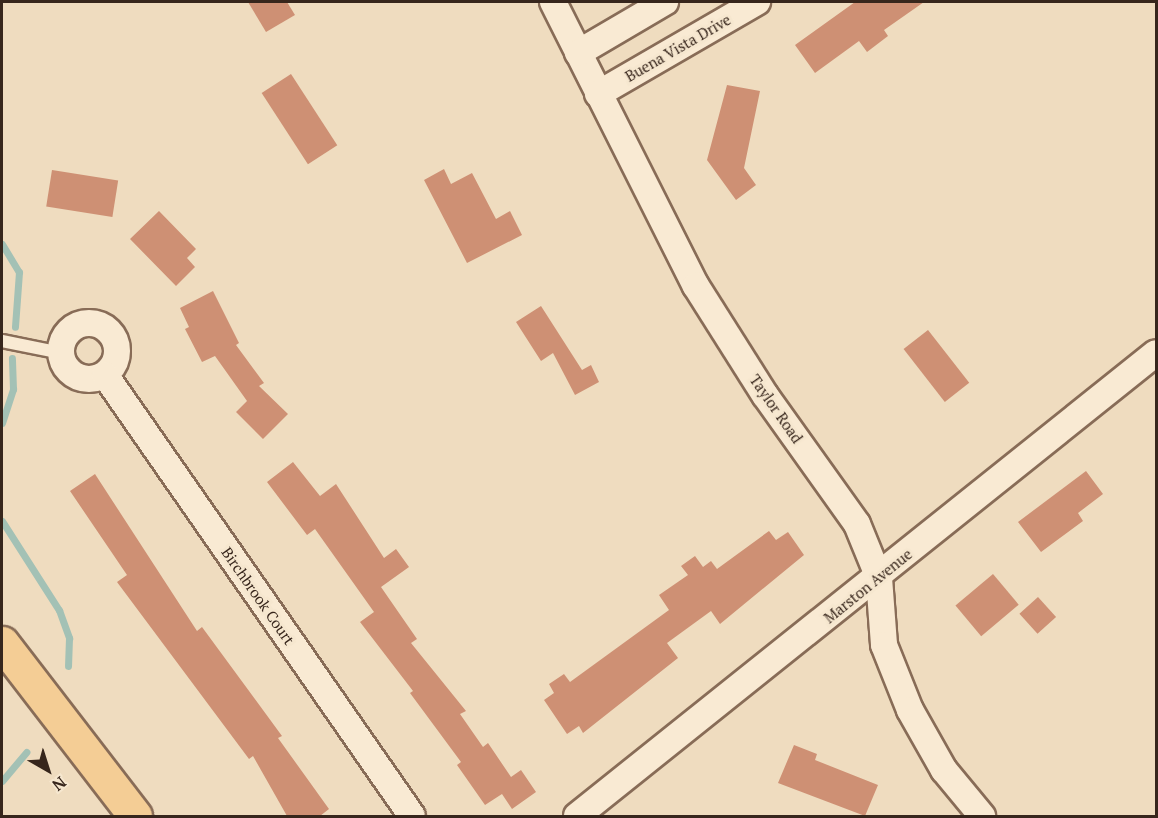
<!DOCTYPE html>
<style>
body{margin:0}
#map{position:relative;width:1158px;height:818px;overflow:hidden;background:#efdcbf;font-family:"PT Serif",serif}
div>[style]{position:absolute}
.stream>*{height:7px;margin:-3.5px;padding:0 3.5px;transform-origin:3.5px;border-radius:3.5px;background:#a3c1b5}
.building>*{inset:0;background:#ce9074;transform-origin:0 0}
.roads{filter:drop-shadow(2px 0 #886c57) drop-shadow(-2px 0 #886c57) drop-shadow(0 2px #886c57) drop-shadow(0 -2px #886c57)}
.service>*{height:12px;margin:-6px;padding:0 6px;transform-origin:6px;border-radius:6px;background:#f9ead3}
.minor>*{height:26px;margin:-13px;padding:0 13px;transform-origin:13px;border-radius:13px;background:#f9ead3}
.minor>.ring{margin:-13px;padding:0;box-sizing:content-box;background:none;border:26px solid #f9ead3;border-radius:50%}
.primary>*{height:33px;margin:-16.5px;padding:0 16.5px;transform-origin:16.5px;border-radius:16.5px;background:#f4cd95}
span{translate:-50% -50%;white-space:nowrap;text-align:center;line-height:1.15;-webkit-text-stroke:6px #f6e7cf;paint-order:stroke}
.street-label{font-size:15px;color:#37261c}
.frame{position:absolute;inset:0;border:3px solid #37261c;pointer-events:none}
.north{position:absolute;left:18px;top:740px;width:60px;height:60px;-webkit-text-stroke:4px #f6e7cf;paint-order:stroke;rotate:141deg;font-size:16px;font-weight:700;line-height:24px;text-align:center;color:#37261c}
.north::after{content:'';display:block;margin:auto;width:21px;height:27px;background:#37261c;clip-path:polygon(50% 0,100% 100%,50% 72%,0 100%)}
</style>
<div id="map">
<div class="stream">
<div style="left:2px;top:244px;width:33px;rotate:59deg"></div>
<div style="left:19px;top:272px;width:55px;rotate:94.2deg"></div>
<div style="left:2px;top:423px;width:36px;rotate:-72deg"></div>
<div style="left:13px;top:389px;width:31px;rotate:-92deg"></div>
<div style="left:2px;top:521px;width:106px;rotate:57.4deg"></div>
<div style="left:59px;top:610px;width:30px;rotate:70deg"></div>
<div style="left:69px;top:638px;width:28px;rotate:92deg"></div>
<div style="left:2px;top:781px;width:38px;rotate:-50deg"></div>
</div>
<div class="building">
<div style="clip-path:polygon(248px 2px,287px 2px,295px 15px,266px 32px)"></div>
<div style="clip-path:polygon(855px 2px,924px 2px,884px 30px,888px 36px,867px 52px,859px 41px,815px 73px,795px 45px)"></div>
<div style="left:291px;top:74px;width:85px;height:35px;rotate:57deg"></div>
<div style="clip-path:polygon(727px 85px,760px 91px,744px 168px,756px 185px,736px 200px,707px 160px)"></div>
<div style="clip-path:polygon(444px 169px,451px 184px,472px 173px,496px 219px,510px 211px,522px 235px,467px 263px,424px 180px)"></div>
<div style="left:52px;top:170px;width:67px;height:37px;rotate:9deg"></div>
<div style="clip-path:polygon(159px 211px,196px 249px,187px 258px,195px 267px,176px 286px,130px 239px)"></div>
<div style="clip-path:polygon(213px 291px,239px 343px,236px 345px,264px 383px,259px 386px,288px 414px,263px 439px,236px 412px,247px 401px,215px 356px,202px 362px,185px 329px,189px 327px,180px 308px)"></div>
<div style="clip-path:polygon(541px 306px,582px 370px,591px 365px,599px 382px,575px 395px,553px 353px,541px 361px,516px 322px)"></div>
<div style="left:928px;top:330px;width:67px;height:31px;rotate:52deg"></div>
<div style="clip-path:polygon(293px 462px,320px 496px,336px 484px,384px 558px,396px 549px,409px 567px,381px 587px,417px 639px,411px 643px,466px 711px,460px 714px,483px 747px,488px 743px,511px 777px,521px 770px,536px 792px,512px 809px,502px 794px,485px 805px,457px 765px,461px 762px,410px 693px,413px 691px,360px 622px,374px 612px,315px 529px,307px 535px,267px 482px)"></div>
<div style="clip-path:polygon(1086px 471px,1103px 494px,1078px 513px,1083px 521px,1041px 552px,1018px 522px)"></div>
<div style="clip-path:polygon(95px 474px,197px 631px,202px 627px,282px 736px,278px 738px,329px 809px,320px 816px,287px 816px,253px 756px,249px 759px,117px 582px,127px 575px,70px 491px)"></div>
<div style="clip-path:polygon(769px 531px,776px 540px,788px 532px,804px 555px,720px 624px,711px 611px,667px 643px,678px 658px,583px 733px,579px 726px,567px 734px,544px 700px,554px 693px,549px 684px,564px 674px,570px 682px,669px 610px,659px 595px,688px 575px,681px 566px,695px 556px,703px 567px,711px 561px,717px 569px)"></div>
<div style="left:993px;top:574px;width:40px;height:49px;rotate:50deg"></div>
<div style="left:1038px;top:597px;width:27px;height:25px;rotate:48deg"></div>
<div style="clip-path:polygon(794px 745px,817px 754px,815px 760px,878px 785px,865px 816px,778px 783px)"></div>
</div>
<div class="roads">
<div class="service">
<div style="left:2px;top:341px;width:60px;rotate:11.5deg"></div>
</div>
<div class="minor">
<div style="left:553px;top:2px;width:318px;rotate:63.3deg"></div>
<div style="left:696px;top:286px;width:129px;rotate:57.7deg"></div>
<div style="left:765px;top:395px;width:158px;rotate:54.5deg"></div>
<div style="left:857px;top:524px;width:58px;rotate:67.8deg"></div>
<div style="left:879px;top:578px;width:67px;rotate:85.7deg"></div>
<div style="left:884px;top:645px;width:70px;rotate:68.2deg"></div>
<div style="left:910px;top:710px;width:69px;rotate:60.5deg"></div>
<div style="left:944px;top:770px;width:60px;rotate:50.4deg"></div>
<div style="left:578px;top:53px;width:101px;rotate:-30.4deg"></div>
<div style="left:598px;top:94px;width:184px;rotate:-30.1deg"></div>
<div class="ring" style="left:61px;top:323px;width:30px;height:30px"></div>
<div style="left:105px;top:375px;width:537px;rotate:55.16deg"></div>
<div style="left:577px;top:816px;width:741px;rotate:-38.65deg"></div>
</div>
<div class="primary">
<div style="left:2px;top:643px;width:218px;rotate:52.4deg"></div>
</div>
</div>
<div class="street-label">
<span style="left:678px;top:48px;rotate:-30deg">Buena Vista Drive</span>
<span style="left:776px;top:409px;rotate:55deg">Taylor Road</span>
<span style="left:868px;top:586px;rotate:-39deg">Marston Avenue</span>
<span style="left:258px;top:596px;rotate:55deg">Birchbrook Court</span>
</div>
<div class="frame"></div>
<div class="north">N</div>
</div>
